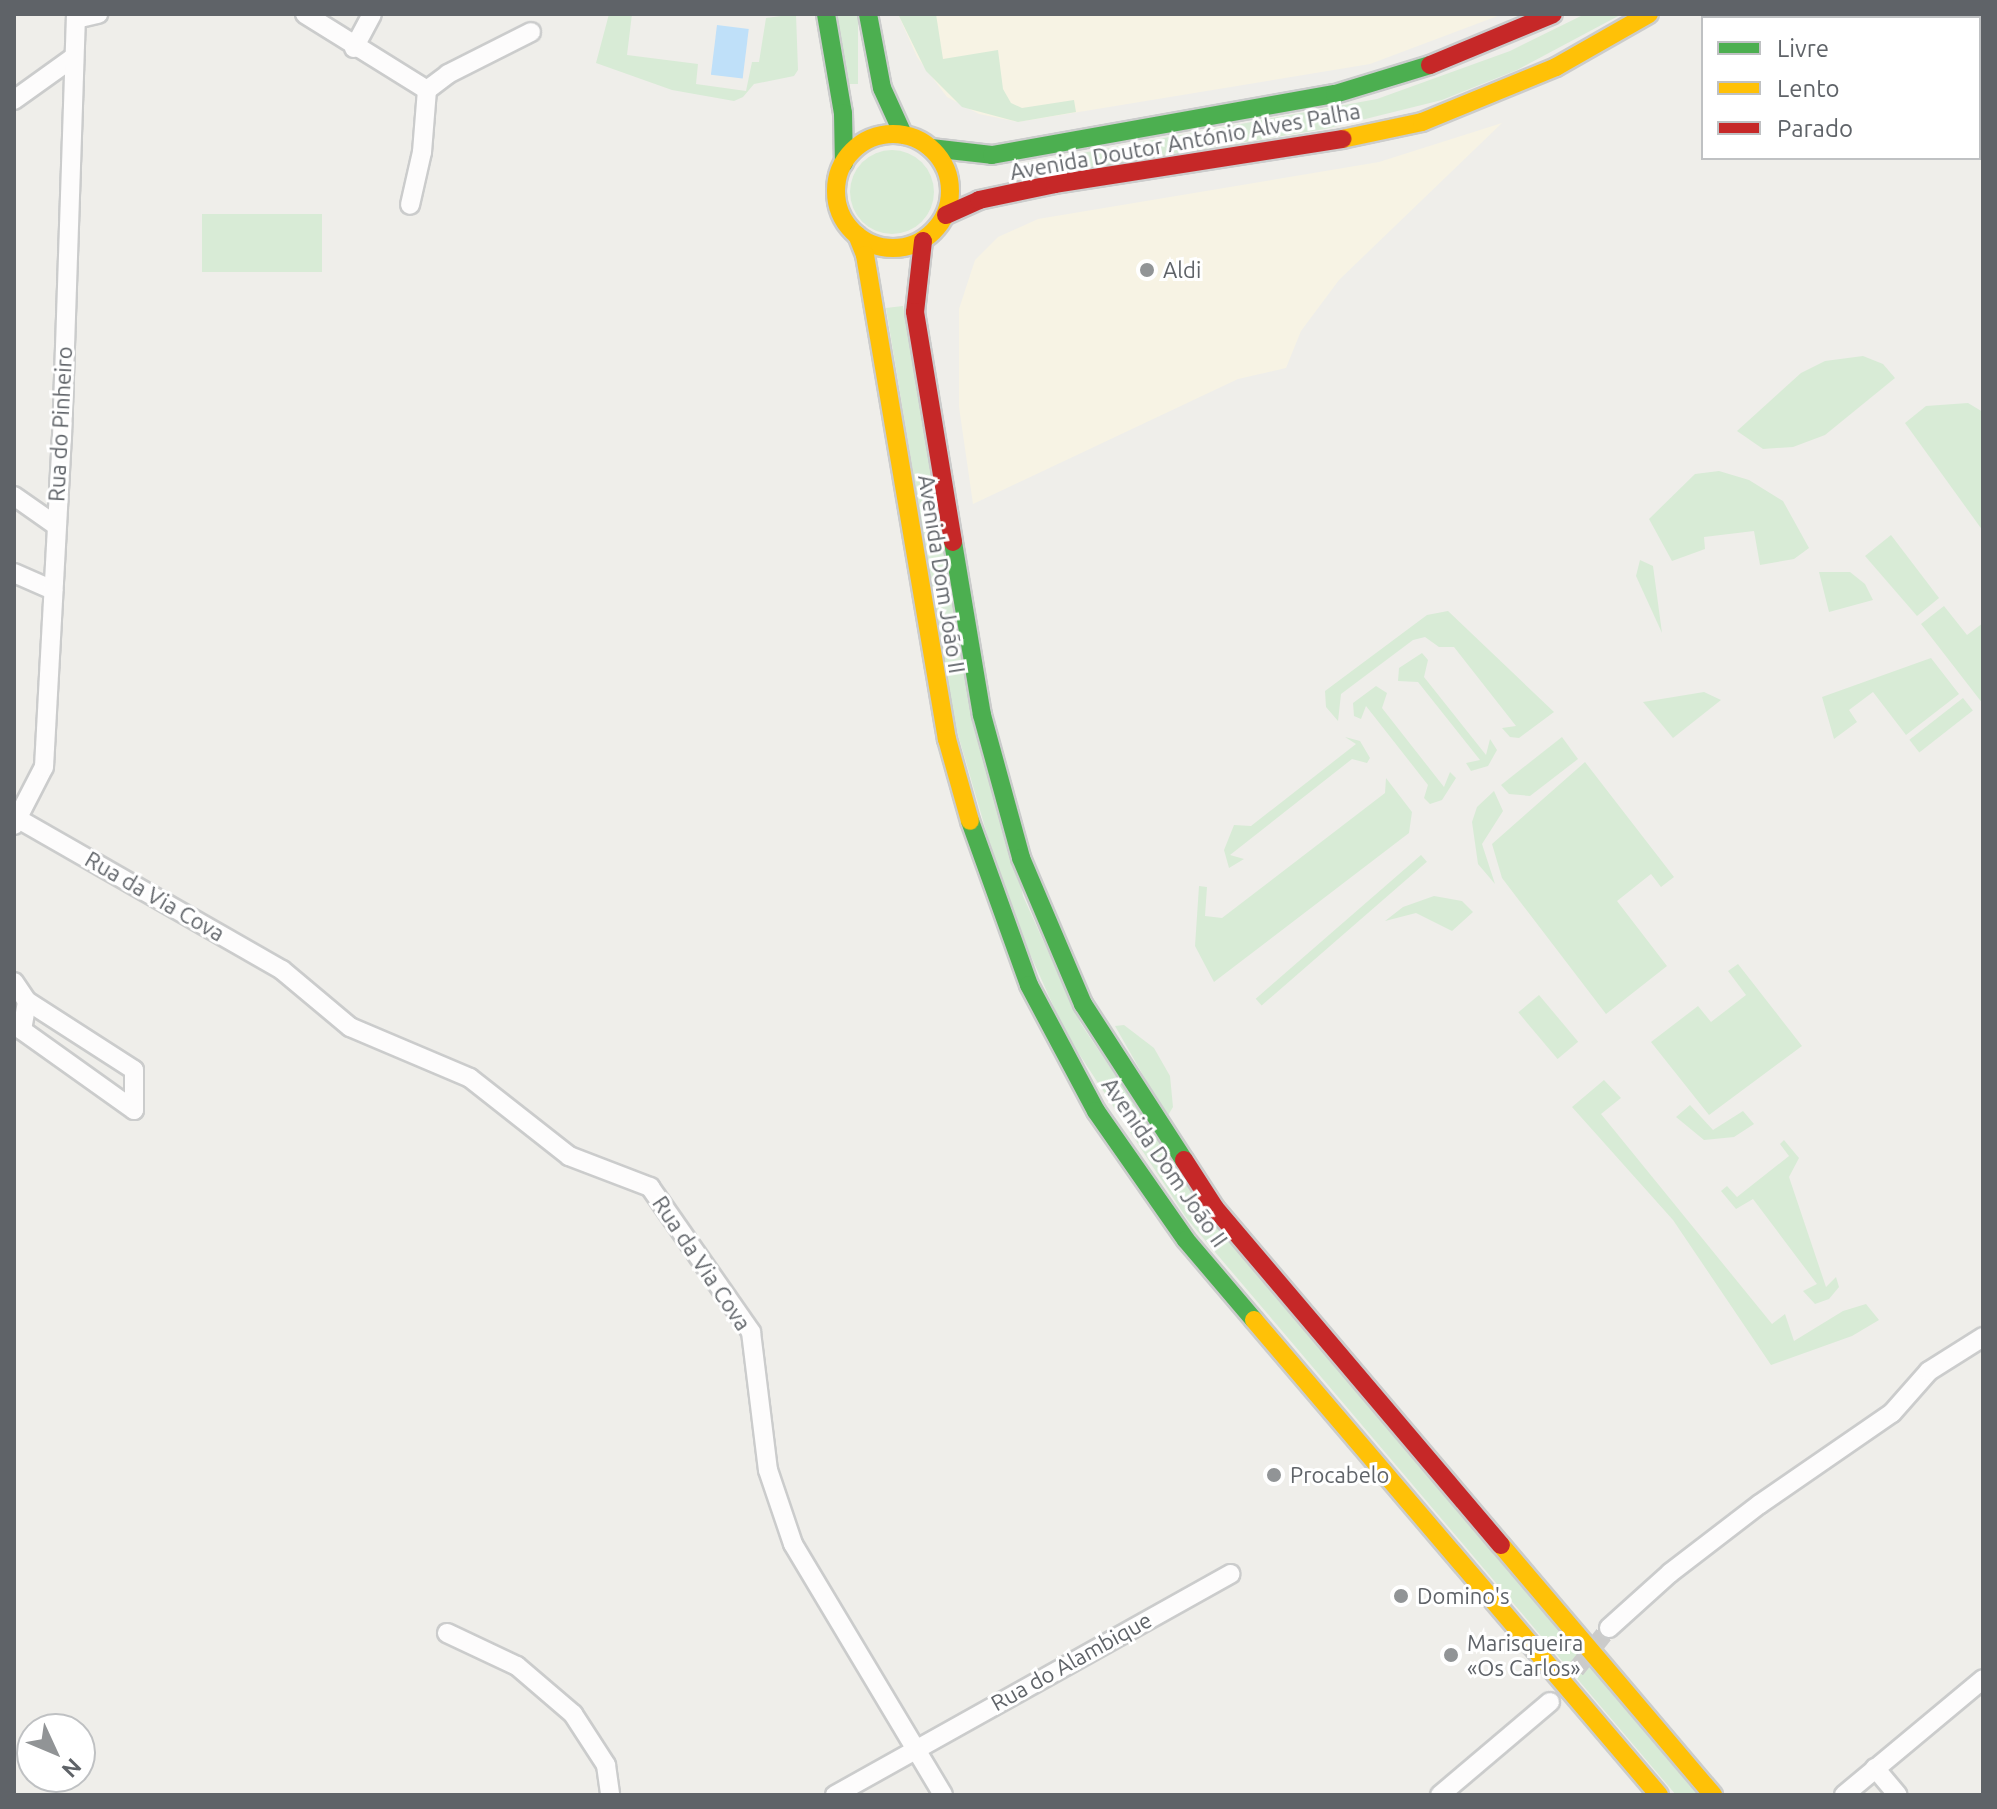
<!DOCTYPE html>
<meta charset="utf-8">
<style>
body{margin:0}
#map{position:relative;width:1997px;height:1809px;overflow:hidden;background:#efeeea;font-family:Ubuntu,sans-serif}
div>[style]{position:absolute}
.commercial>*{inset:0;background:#f7f3e4}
.green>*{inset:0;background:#d8ebd6;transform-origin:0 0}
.round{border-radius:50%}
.water>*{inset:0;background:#bfe0f9;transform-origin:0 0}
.street-tunnel>*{height:18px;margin-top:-9px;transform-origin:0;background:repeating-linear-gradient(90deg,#cbcbca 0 18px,transparent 0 27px)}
.roads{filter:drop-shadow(2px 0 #cbcccc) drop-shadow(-2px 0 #cbcccc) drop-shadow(0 2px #cbcccc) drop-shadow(0 -2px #cbcccc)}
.street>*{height:18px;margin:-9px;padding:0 9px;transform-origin:9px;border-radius:9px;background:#fdfcfc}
.fast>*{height:18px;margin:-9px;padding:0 9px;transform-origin:9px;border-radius:9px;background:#4caf50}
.slow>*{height:18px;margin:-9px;padding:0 9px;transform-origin:9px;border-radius:9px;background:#ffc107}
.slow>.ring{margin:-9px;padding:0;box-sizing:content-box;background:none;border:18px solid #ffc107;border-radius:50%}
.jam>*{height:18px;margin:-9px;padding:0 9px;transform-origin:9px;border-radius:9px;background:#c62828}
.dots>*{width:22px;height:22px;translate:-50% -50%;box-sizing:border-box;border:4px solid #fff;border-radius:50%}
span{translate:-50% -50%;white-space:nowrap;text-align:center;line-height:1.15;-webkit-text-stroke:6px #fff;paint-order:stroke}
.street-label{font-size:22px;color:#5f6368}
.poi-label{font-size:22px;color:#5f6368}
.left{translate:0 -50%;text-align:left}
.frame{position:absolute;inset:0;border:16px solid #5f6368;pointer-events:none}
.legend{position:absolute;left:1701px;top:16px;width:280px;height:144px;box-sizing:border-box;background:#fff;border:2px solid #bfc1c3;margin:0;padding:10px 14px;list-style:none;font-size:24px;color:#5f6368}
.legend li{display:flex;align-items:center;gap:16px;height:40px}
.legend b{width:40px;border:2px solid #bfc1c3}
.north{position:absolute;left:16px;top:1713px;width:80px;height:80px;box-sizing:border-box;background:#fff;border:2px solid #bfc1c3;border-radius:50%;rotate:134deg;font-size:22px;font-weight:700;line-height:32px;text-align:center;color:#5f6368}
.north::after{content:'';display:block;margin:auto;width:28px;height:36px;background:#919496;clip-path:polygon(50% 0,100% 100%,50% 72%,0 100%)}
</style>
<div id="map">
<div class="commercial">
<div style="clip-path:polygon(898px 14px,1503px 14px,1370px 64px,1018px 122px,979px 114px,947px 97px,917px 57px)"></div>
<div style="clip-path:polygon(1502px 123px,1339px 280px,1301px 331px,1286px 368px,1238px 379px,973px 504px,959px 407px,959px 309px,975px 260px,998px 237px,1038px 219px,1379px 162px)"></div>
</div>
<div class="green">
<div style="clip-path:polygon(609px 14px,632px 14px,627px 55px,698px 64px,696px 84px,746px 91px,752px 62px,759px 62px,766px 18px,796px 14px,798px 70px,794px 76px,754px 84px,743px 97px,734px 101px,672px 90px,596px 63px)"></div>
<div style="left:838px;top:14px;width:20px;height:70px"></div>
<div style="clip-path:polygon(898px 14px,936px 14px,943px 59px,998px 50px,1003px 89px,1011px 103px,1022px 108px,1074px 100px,1076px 112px,1018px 122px,962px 107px,926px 71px)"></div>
<div style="clip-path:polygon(1585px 14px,1622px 14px,1517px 70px,1442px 100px,1325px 129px,1025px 178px,1022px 164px,1377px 99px,1510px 51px)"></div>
<div class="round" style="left:850px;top:150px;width:84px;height:84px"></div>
<div style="left:202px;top:214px;width:120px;height:58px"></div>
<div style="clip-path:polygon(903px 306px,1023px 896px,1081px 1024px,1203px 1206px,1702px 1795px,1676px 1795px,1187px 1219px,1066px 1034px,1007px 903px,954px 721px,886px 308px)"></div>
<div style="clip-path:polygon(1863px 356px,1883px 364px,1895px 378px,1825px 435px,1793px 447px,1763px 449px,1737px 431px,1801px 373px,1825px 361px)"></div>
<div style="clip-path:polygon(1968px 403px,1983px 412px,1983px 531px,1905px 423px,1926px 406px)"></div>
<div style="clip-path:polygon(1719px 471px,1749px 480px,1783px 501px,1809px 548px,1794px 559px,1760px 565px,1754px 531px,1704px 537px,1705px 549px,1672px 561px,1649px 519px,1695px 474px)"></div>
<div style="clip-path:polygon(1891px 535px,1939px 598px,1917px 616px,1865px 556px)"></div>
<div style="clip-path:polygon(1640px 560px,1653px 566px,1662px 633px,1636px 576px)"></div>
<div style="clip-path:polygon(1819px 572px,1850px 572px,1865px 584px,1873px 600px,1829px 612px)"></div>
<div style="clip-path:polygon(1944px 606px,1967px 635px,1983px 623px,1983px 704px,1921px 624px)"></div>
<div style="clip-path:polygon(1448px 611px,1554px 712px,1519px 738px,1510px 737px,1502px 728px,1516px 726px,1454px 647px,1439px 647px,1425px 637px,1413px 640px,1341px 694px,1338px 721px,1326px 707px,1325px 691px,1427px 615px)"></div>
<div style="clip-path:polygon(1422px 653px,1428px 660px,1424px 677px,1486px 755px,1490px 739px,1497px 750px,1488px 766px,1471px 771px,1466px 763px,1480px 760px,1418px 682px,1398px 681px,1399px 668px)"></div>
<div style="clip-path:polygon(1931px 658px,1959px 694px,1906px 735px,1873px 692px,1849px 710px,1857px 722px,1834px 739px,1822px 697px)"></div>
<div style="clip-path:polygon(1376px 686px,1387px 693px,1382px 708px,1444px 787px,1450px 772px,1456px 778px,1442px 800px,1430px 804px,1424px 798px,1428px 785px,1366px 706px,1361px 719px,1354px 716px,1353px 703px)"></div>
<div style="clip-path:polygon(1704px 692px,1721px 700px,1673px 738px,1643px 702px)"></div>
<div style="left:1963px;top:698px;width:16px;height:68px;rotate:52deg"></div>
<div style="clip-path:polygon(1345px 737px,1360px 741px,1370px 758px,1367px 763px,1352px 759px,1230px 855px,1244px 859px,1229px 868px,1224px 850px,1234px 825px,1251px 826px,1356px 744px)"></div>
<div style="clip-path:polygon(1562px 737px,1578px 759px,1530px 796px,1509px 794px,1501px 785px)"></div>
<div style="clip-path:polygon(1585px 762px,1674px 877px,1661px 887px,1651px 874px,1617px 901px,1667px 966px,1606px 1014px,1502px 878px,1492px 844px)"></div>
<div style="clip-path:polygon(1386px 778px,1412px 812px,1409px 833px,1214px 982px,1195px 946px,1199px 886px,1207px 887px,1205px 916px,1222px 918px,1385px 793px)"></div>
<div style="clip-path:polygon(1494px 791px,1503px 811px,1482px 844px,1495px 884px,1478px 864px,1472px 822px,1477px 807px)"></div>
<div style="left:1421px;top:855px;width:9px;height:219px;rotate:49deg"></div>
<div style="clip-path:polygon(1434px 896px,1462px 901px,1473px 912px,1452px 931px,1416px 913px,1385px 921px,1403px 907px)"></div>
<div style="clip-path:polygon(1738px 964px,1802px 1046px,1709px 1115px,1651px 1042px,1698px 1006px,1711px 1022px,1746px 995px,1728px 971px)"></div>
<div style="left:1539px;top:995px;width:61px;height:27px;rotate:50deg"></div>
<div style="clip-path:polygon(1124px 1025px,1154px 1048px,1170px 1076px,1173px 1107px,1167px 1117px,1115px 1026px)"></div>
<div style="clip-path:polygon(1604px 1080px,1621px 1098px,1601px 1114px,1772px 1324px,1785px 1314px,1794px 1341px,1843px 1311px,1866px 1304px,1879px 1320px,1852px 1336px,1771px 1365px,1673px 1220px,1572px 1107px)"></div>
<div style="clip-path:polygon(1690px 1105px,1713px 1130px,1743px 1111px,1754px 1124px,1734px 1137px,1704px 1140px,1676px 1117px)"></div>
<div style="clip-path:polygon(1784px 1140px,1799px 1158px,1789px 1177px,1826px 1287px,1836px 1277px,1839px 1287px,1829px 1299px,1815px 1304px,1803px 1291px,1817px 1284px,1753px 1199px,1736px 1209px,1721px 1191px,1727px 1186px,1737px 1197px,1789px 1156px,1780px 1144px)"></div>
</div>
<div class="water">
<div style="left:717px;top:25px;width:32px;height:50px;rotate:7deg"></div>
</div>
<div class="street-tunnel">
<div style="left:1559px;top:1691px;width:80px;rotate:-51.6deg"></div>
</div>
<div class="roads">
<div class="street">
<div style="left:305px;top:14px;width:144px;rotate:31.9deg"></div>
<div style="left:427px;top:90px;width:62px;rotate:94.6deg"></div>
<div style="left:422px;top:152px;width:54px;rotate:102.8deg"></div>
<div style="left:76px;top:19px;width:23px;rotate:-13deg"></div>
<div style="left:354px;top:48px;width:38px;rotate:-62deg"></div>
<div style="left:427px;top:90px;width:26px;rotate:-37deg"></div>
<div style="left:448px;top:74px;width:93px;rotate:-26.8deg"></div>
<div style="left:14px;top:100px;width:74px;rotate:-35.6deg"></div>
<div style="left:14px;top:496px;width:49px;rotate:35deg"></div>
<div style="left:14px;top:573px;width:43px;rotate:23.6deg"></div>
<div style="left:20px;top:820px;width:302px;rotate:29.8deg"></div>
<div style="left:282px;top:970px;width:89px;rotate:40deg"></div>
<div style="left:350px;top:1027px;width:130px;rotate:23deg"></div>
<div style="left:470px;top:1078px;width:126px;rotate:38.2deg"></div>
<div style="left:569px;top:1156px;width:87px;rotate:20.9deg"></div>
<div style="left:650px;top:1187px;width:177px;rotate:55.1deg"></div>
<div style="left:751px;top:1332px;width:139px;rotate:83deg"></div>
<div style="left:768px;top:1470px;width:78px;rotate:71.3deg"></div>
<div style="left:793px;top:1544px;width:292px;rotate:59.1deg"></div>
<div style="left:14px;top:825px;width:65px;rotate:-62.7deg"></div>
<div style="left:44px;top:767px;width:330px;rotate:-86.9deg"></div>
<div style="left:62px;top:437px;width:423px;rotate:-88.1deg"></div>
<div style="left:14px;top:982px;width:23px;rotate:56deg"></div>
<div style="left:27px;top:1001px;width:127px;rotate:32.8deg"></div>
<div style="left:134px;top:1070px;width:40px;rotate:90deg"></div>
<div style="left:134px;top:1110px;width:138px;rotate:-144.5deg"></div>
<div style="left:22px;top:1030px;width:29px;rotate:-80deg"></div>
<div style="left:1609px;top:1628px;width:82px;rotate:-42deg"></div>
<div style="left:1670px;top:1573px;width:113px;rotate:-37.5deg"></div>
<div style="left:1760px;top:1504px;width:160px;rotate:-34.6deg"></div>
<div style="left:1892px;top:1413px;width:56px;rotate:-48.6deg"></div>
<div style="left:1929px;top:1371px;width:64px;rotate:-32.2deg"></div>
<div style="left:447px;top:1633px;width:77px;rotate:25.2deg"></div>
<div style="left:517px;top:1666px;width:74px;rotate:40.6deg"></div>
<div style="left:573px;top:1714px;width:61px;rotate:57.1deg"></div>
<div style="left:606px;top:1765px;width:30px;rotate:82deg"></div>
<div style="left:1875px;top:1768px;width:35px;rotate:50deg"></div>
<div style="left:835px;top:1795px;width:453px;rotate:-29.2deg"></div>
<div style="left:1440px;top:1795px;width:144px;rotate:-40.2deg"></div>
<div style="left:1844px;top:1795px;width:181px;rotate:-39.8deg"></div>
</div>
<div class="fast">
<div style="left:826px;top:14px;width:100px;rotate:80.3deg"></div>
<div style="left:843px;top:113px;width:50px;rotate:88.9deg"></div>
<div style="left:868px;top:14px;width:75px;rotate:79.3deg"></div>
<div style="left:882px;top:88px;width:51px;rotate:65.5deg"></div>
<div style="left:931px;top:148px;width:61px;rotate:6.5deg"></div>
<div style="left:992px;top:155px;width:348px;rotate:-10.1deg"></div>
<div style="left:1335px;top:94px;width:99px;rotate:-17deg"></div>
<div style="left:953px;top:542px;width:175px;rotate:80.5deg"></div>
<div style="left:982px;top:715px;width:148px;rotate:74.7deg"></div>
<div style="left:1021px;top:858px;width:159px;rotate:67deg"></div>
<div style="left:1083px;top:1004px;width:186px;rotate:57.1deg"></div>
<div style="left:970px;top:821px;width:174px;rotate:70.2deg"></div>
<div style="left:1029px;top:985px;width:143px;rotate:62deg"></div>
<div style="left:1096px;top:1111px;width:157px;rotate:55.1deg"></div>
<div style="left:1186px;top:1240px;width:105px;rotate:49.6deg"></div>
</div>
<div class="slow">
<div class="ring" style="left:836px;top:134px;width:96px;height:96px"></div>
<div style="left:1342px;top:139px;width:82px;rotate:-12deg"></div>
<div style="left:1422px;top:122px;width:145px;rotate:-22.3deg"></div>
<div style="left:1556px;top:67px;width:107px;rotate:-29.7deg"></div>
<div style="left:857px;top:235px;width:22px;rotate:68deg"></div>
<div style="left:865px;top:255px;width:491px;rotate:80.4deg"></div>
<div style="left:947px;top:739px;width:85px;rotate:74.3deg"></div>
<div style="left:1254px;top:1320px;width:624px;rotate:49.55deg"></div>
<div style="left:1501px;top:1545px;width:328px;rotate:49.7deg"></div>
</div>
<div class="jam">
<div style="left:1430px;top:65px;width:133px;rotate:-22.5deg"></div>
<div style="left:946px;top:215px;width:36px;rotate:-24deg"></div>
<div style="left:979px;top:200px;width:78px;rotate:-11.9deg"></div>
<div style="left:1055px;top:184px;width:291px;rotate:-8.9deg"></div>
<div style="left:923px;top:241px;width:71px;rotate:96.4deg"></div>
<div style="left:915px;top:312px;width:233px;rotate:80.6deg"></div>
<div style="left:1184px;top:1160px;width:57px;rotate:57.1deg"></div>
<div style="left:1215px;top:1208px;width:442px;rotate:49.7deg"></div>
</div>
</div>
<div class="dots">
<div style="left:1147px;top:270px;background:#919496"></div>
<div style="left:1274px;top:1475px;background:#919496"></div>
<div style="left:1401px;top:1596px;background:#919496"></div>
<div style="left:1451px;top:1655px;background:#919496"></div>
</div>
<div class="street-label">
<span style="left:1185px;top:141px;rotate:-10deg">Avenida Doutor António Alves Palha</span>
<span style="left:60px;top:424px;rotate:-87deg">Rua do Pinheiro</span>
<span style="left:942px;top:574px;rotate:81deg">Avenida Dom João II</span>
<span style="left:155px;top:896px;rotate:30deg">Rua da Via Cova</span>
<span style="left:1165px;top:1162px;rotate:55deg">Avenida Dom João II</span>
<span style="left:702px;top:1263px;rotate:56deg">Rua da Via Cova</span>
<span style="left:1071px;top:1661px;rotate:-29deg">Rua do Alambique</span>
</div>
<div class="poi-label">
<span class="left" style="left:1163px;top:270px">Aldi</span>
<span class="left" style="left:1290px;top:1475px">Procabelo</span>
<span class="left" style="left:1417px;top:1596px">Domino's</span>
<span class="left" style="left:1467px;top:1655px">Marisqueira<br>«Os Carlos»</span>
</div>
<div class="frame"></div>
<ul class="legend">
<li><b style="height:10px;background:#4caf50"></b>Livre</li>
<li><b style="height:10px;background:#ffc107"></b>Lento</li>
<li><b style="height:10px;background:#c62828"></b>Parado</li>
</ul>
<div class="north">N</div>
</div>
